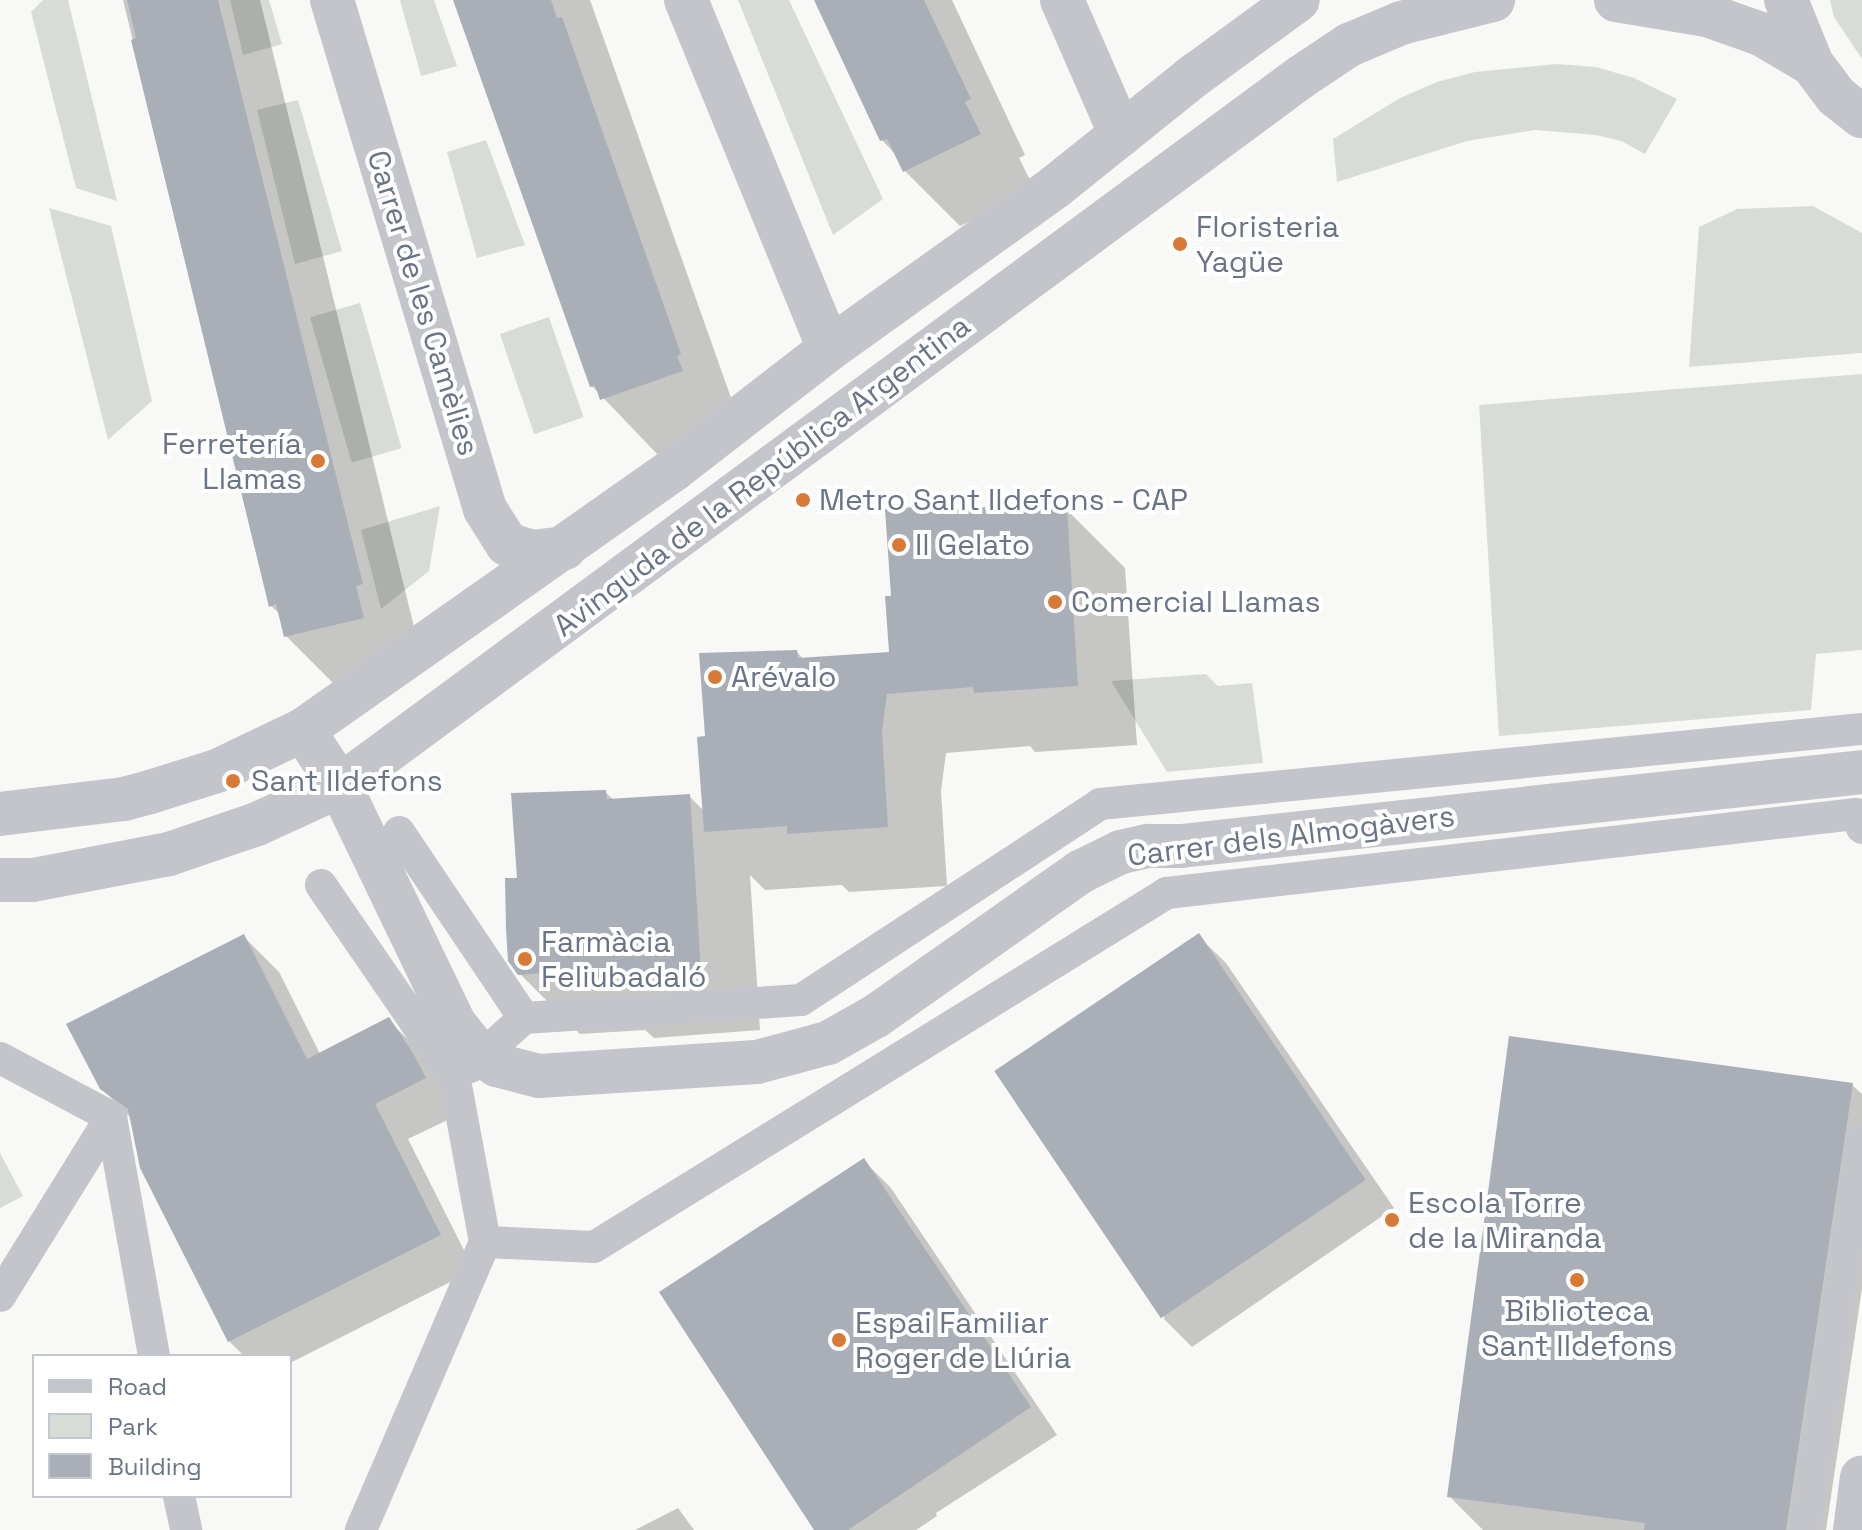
<!DOCTYPE html>
<meta charset="utf-8">
<style>
body{margin:0}
#map{position:relative;width:1862px;height:1530px;overflow:hidden;background:#f8f9f6;font-family:"Space Grotesk",sans-serif}
div>[style]{position:absolute}
.green>*{inset:0;background:#d7ddd6;transform-origin:0 0}
.shadow>*{inset:0;background:#0003}
.building>*{inset:0;background:#aaafb7;transform-origin:0 0}
.pedestrian>*{height:32px;margin:-16px;padding:0 16px;transform-origin:16px;border-radius:16px;background:#c3c5ca}
.minor>*{height:44px;margin:-22px;padding:0 22px;transform-origin:22px;border-radius:22px;background:#c3c5ca}
.tertiary>*{height:44px;margin:-22px;padding:0 22px;transform-origin:22px;border-radius:22px;background:#c3c5ca}
.dots>*{width:22px;height:22px;translate:-50% -50%;box-sizing:border-box;border:4px solid #fff;border-radius:50%}
span{translate:-50% -50%;white-space:nowrap;text-align:center;line-height:1.15;-webkit-text-stroke:8px #fff;paint-order:stroke}
.poi-label{font-size:30px;color:#6a7486}
.left{translate:0 -50%;text-align:left}
.right{translate:-100% -50%;text-align:right}
.street-label{font-size:30px;color:#6a7486}
.legend{position:absolute;left:32px;top:1354px;width:260px;height:144px;box-sizing:border-box;background:#fff;border:2px solid #c3c7cf;margin:0;padding:10px 14px;list-style:none;font-size:24px;color:#6a7486}
.legend li{display:flex;align-items:center;gap:16px;height:40px}
.legend b{width:40px;border:2px solid #c3c7cf}
</style>
<div id="map">
<div class="green">
<div style="clip-path:polygon(43px 0,68px 0,117px 201px,76px 188px,31px 12px)"></div>
<div style="clip-path:polygon(230px 0,269px 0,282px 44px,243px 55px)"></div>
<div style="clip-path:polygon(400px 0,434px 0,457px 66px,421px 76px)"></div>
<div style="clip-path:polygon(738px 0,789px 0,883px 199px,833px 235px)"></div>
<div style="clip-path:polygon(1830px 0,1862px 0,1862px 59px,1834px 17px)"></div>
<div style="clip-path:polygon(1557px 64px,1596px 67px,1634px 78px,1677px 99px,1645px 154px,1621px 141px,1596px 135px,1535px 130px,1467px 141px,1337px 182px,1333px 139px,1400px 98px,1437px 82px,1475px 72px)"></div>
<div style="clip-path:polygon(298px 100px,342px 251px,295px 264px,257px 110px)"></div>
<div style="clip-path:polygon(486px 140px,525px 245px,477px 258px,447px 152px)"></div>
<div style="clip-path:polygon(1813px 206px,1862px 233px,1862px 353px,1689px 367px,1699px 227px,1737px 209px)"></div>
<div style="clip-path:polygon(49px 208px,111px 226px,152px 401px,108px 440px)"></div>
<div style="left:360px;top:303px;width:151px;height:52px;rotate:74deg"></div>
<div style="left:549px;top:317px;width:106px;height:52px;rotate:71deg"></div>
<div style="clip-path:polygon(1862px 374px,1862px 650px,1816px 654px,1811px 710px,1499px 736px,1479px 405px)"></div>
<div style="clip-path:polygon(440px 506px,429px 571px,381px 609px,361px 530px)"></div>
<div style="clip-path:polygon(1206px 674px,1218px 686px,1252px 683px,1263px 763px,1167px 772px,1111px 681px)"></div>
<div style="clip-path:polygon(0 1153px,23px 1196px,0 1208px)"></div>
</div>
<div class="shadow">
<div style="clip-path:polygon(123px 0,260px 0,417px 639px,341px 691px,286px 636px,281px 615px,271px 606px)"></div>
<div style="clip-path:polygon(455px 0,590px 0,735px 409px,737px 426px,657px 454px,592px 386px)"></div>
<div style="clip-path:polygon(816px 0,952px 0,1025px 155px,1019px 158px,1035px 190px,960px 226px,904px 170px,897px 156px,882px 140px)"></div>
<div style="clip-path:polygon(930px 508px,935px 513px,985px 509px,990px 515px,1066px 509px,1125px 568px,1137px 745px,1035px 752px,1030px 746px,946px 753px,941px 791px,947px 886px,849px 892px,842px 885px,765px 890px,750px 875px,760px 1030px,654px 1038px,645px 1030px,580px 1034px,520px 974px,519px 879px,605px 792px,614px 800px,689px 796px,704px 811px,707px 738px,797px 652px,804px 660px,891px 654px,893px 598px)"></div>
<div style="clip-path:polygon(1198px 936px,1226px 963px,1394px 1208px,1192px 1347px,1164px 1319px)"></div>
<div style="clip-path:polygon(244px 937px,279px 972px,320px 1054px,388px 1020px,424px 1055px,460px 1114px,408px 1139px,474px 1270px,290px 1363px,290px 1356px,244px 1356px,229px 1341px,132px 1119px,101px 1088px)"></div>
<div style="clip-path:polygon(1852px 1085px,1862px 1094px,1862px 1288px,1826px 1530px,1483px 1530px,1449px 1496px)"></div>
<div style="clip-path:polygon(864px 1161px,891px 1188px,1057px 1435px,936px 1513px,937px 1516px,916px 1530px,816px 1530px)"></div>
<div style="clip-path:polygon(678px 1508px,694px 1530px,635px 1530px)"></div>
</div>
<div class="building">
<div style="clip-path:polygon(127px 0,218px 0,363px 584px,356px 586px,364px 618px,284px 637px,276px 604px,269px 607px,131px 40px,136px 38px)"></div>
<div style="clip-path:polygon(453px 0,551px 0,557px 18px,562px 17px,681px 354px,677px 356px,683px 371px,600px 400px,595px 386px,590px 387px)"></div>
<div style="clip-path:polygon(814px 0,924px 0,971px 99px,965px 102px,981px 134px,903px 172px,887px 139px,880px 141px)"></div>
<div style="clip-path:polygon(931px 506px,931px 512px,985px 507px,985px 513px,1067px 507px,1078px 686px,974px 693px,973px 687px,887px 694px,882px 731px,888px 827px,787px 834px,787px 826px,704px 832px,697px 737px,705px 736px,699px 653px,797px 650px,798px 658px,889px 652px,885px 596px,891px 596px,885px 509px)"></div>
<div style="clip-path:polygon(606px 790px,607px 799px,690px 794px,701px 971px,592px 979px,592px 970px,518px 975px,508px 961px,506px 929px,505px 878px,517px 878px,511px 793px)"></div>
<div style="left:1199px;top:933px;width:298px;height:247px;rotate:56deg"></div>
<div style="clip-path:polygon(244px 934px,307px 1059px,389px 1017px,413px 1053px,426px 1078px,375px 1104px,441px 1235px,228px 1342px,140px 1168px,128px 1109px,100px 1089px,66px 1024px)"></div>
<div style="clip-path:polygon(1509px 1036px,1853px 1083px,1786px 1530px,1644px 1530px,1645px 1523px,1447px 1497px)"></div>
<div style="clip-path:polygon(864px 1158px,1031px 1407px,848px 1530px,814px 1530px,659px 1292px)"></div>
</div>
<div class="pedestrian">
<div style="left:399px;top:832px;width:224px;rotate:56.1deg"></div>
<div style="left:524px;top:1018px;width:73px;rotate:137.8deg"></div>
<div style="left:321px;top:885px;width:237px;rotate:55.5deg"></div>
<div style="left:455px;top:1080px;width:165px;rotate:79.5deg"></div>
<div style="left:485px;top:1242px;width:314px;rotate:113.3deg"></div>
<div style="left:524px;top:1018px;width:278px;rotate:-3.7deg"></div>
<div style="left:801px;top:1000px;width:358px;rotate:-33.2deg"></div>
<div style="left:1100px;top:804px;width:766px;rotate:-5.62deg"></div>
<div style="left:0;top:1058px;width:126px;rotate:28deg"></div>
<div style="left:111px;top:1117px;width:243px;rotate:79.8deg"></div>
<div style="left:485px;top:1242px;width:109px;rotate:2.6deg"></div>
<div style="left:594px;top:1247px;width:674px;rotate:-31.71deg"></div>
<div style="left:1167px;top:893px;width:694px;rotate:-6.54deg"></div>
<div style="left:1856px;top:814px;width:15px;rotate:67deg"></div>
<div style="left:0;top:1296px;width:211px;rotate:-58.2deg"></div>
<div style="left:179px;top:1496px;width:35px;rotate:78deg"></div>
<div style="left:1805px;top:1530px;width:393px;rotate:-81.7deg"></div>
</div>
<div class="minor">
<div style="left:332px;top:0;width:531px;rotate:73.27deg"></div>
<div style="left:485px;top:509px;width:41px;rotate:57.8deg"></div>
<div style="left:507px;top:544px;width:26px;rotate:18deg"></div>
<div style="left:532px;top:552px;width:33px;rotate:-7deg"></div>
<div style="left:686px;top:0;width:377px;rotate:67.7deg"></div>
<div style="left:1062px;top:0;width:147px;rotate:66.4deg"></div>
<div style="left:1616px;top:0;width:92px;rotate:9.4deg"></div>
<div style="left:1707px;top:15px;width:57px;rotate:19.4deg"></div>
<div style="left:1761px;top:34px;width:59px;rotate:30.5deg"></div>
<div style="left:303px;top:730px;width:67px;rotate:56.5deg"></div>
<div style="left:340px;top:786px;width:263px;rotate:64.3deg"></div>
<div style="left:454px;top:1023px;width:28px;rotate:52deg"></div>
<div style="left:471px;top:1045px;width:33px;rotate:38deg"></div>
<div style="left:497px;top:1065px;width:43px;rotate:14.7deg"></div>
<div style="left:539px;top:1076px;width:218px;rotate:-3.7deg"></div>
<div style="left:757px;top:1062px;width:73px;rotate:-15deg"></div>
<div style="left:828px;top:1043px;width:55px;rotate:-29.4deg"></div>
<div style="left:876px;top:1016px;width:250px;rotate:-35.2deg"></div>
<div style="left:1080px;top:872px;width:46px;rotate:-26deg"></div>
<div style="left:1121px;top:852px;width:28px;rotate:-13deg"></div>
<div style="left:1148px;top:846px;width:33px"></div>
<div style="left:1181px;top:846px;width:685px;rotate:-6.2deg"></div>
<div style="left:0;top:814px;width:125px;rotate:-6.9deg"></div>
<div style="left:124px;top:799px;width:27px;rotate:-15deg"></div>
<div style="left:150px;top:792px;width:70px;rotate:-17.4deg"></div>
<div style="left:217px;top:771px;width:95px;rotate:-25.5deg"></div>
<div style="left:303px;top:730px;width:454px;rotate:-35.1deg"></div>
<div style="left:674px;top:469px;width:196px;rotate:-37.7deg"></div>
<div style="left:829px;top:349px;width:278px;rotate:-35.6deg"></div>
<div style="left:1055px;top:187px;width:179px;rotate:-38.7deg"></div>
<div style="left:1195px;top:75px;width:127px;rotate:-36.1deg"></div>
<div style="left:0;top:880px;width:33px"></div>
<div style="left:33px;top:880px;width:138px;rotate:-10.8deg"></div>
<div style="left:169px;top:854px;width:93px;rotate:-18.8deg"></div>
<div style="left:257px;top:824px;width:91px;rotate:-24.6deg"></div>
<div style="left:340px;top:786px;width:1194px;rotate:-36.42deg"></div>
<div style="left:1301px;top:77px;width:58px;rotate:-33.7deg"></div>
<div style="left:1349px;top:45px;width:56px;rotate:-22.9deg"></div>
<div style="left:1401px;top:23px;width:95px;rotate:-14deg"></div>
<div style="left:1855px;top:1530px;width:53px;rotate:-82.5deg"></div>
</div>
<div class="tertiary">
<div style="left:1786px;top:0;width:69px;rotate:67.9deg"></div>
<div style="left:1812px;top:64px;width:40px;rotate:53deg"></div>
<div style="left:1836px;top:96px;width:33px;rotate:38deg"></div>
</div>
<div class="dots">
<div style="left:1180px;top:244px;background:#d97936"></div>
<div style="left:318px;top:461px;background:#d97936"></div>
<div style="left:803px;top:500px;background:#d97936"></div>
<div style="left:899px;top:545px;background:#d97936"></div>
<div style="left:1055px;top:602px;background:#d97936"></div>
<div style="left:715px;top:677px;background:#d97936"></div>
<div style="left:233px;top:781px;background:#d97936"></div>
<div style="left:525px;top:959px;background:#d97936"></div>
<div style="left:1392px;top:1220px;background:#d97936"></div>
<div style="left:1577px;top:1280px;background:#d97936"></div>
<div style="left:839px;top:1340px;background:#d97936"></div>
</div>
<div class="poi-label">
<span class="left" style="left:1196px;top:244px">Floristeria<br>Yagüe</span>
<span class="right" style="left:302px;top:461px">Ferretería<br>Llamas</span>
<span class="left" style="left:819px;top:500px">Metro Sant Ildefons - CAP</span>
<span class="left" style="left:915px;top:545px">Il Gelato</span>
<span class="left" style="left:1071px;top:602px">Comercial Llamas</span>
<span class="left" style="left:731px;top:677px">Arévalo</span>
<span class="left" style="left:251px;top:781px">Sant Ildefons</span>
<span class="left" style="left:541px;top:959px">Farmàcia<br>Feliubadaló</span>
<span class="left" style="left:1408px;top:1220px">Escola Torre<br>de la Miranda</span>
<span style="left:1577px;top:1328px">Biblioteca<br>Sant Ildefons</span>
<span class="left" style="left:855px;top:1340px">Espai Familiar<br>Roger de Llúria</span>
</div>
<div class="street-label">
<span style="left:423px;top:303px;rotate:73deg">Carrer de les Camèlies</span>
<span style="left:762px;top:476px;rotate:-37deg">Avinguda de la República Argentina</span>
<span style="left:1291px;top:836px;rotate:-7deg">Carrer dels Almogàvers</span>
</div>
<ul class="legend">
<li><b style="height:10px;background:#c3c5ca"></b>Road</li>
<li><b style="height:22px;background:#d7ddd6"></b>Park</li>
<li><b style="height:22px;background:#aaafb7"></b>Building</li>
</ul>
</div>
